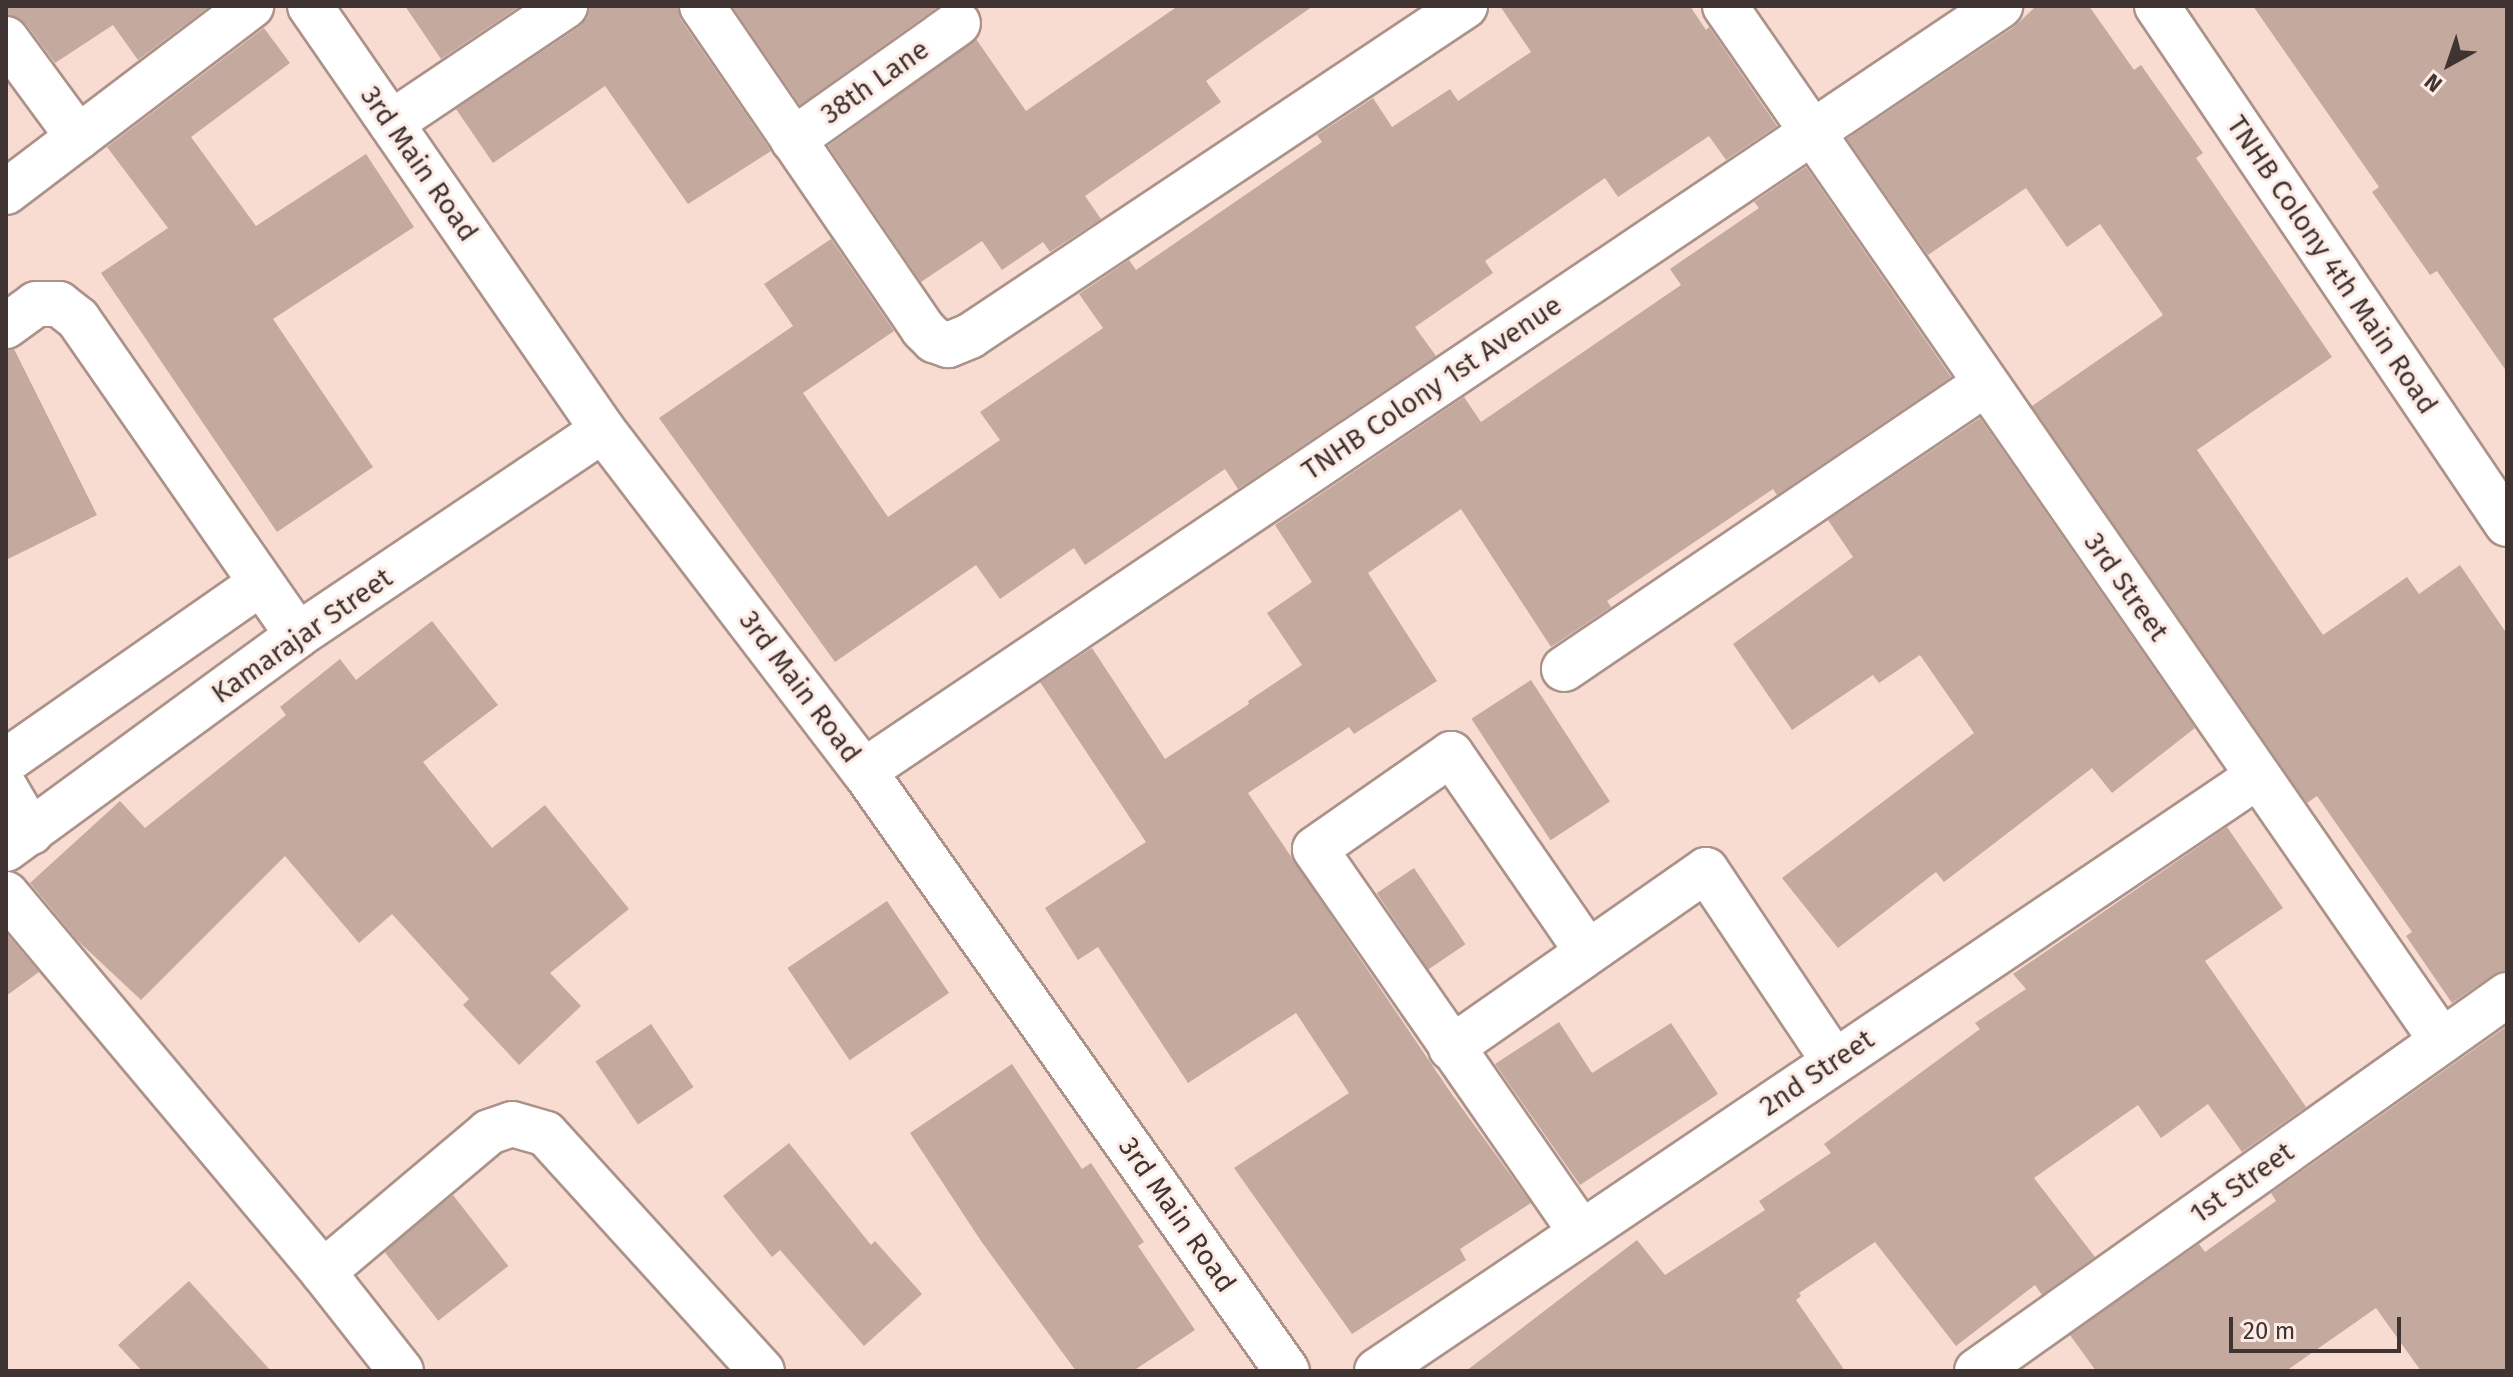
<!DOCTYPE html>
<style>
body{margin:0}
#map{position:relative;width:2513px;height:1377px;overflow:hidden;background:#f8dcd2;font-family:"Fira Sans",sans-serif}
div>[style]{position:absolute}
.building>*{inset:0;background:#c4a99f;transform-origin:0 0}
.roads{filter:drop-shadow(2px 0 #ac9289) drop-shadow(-2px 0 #ac9289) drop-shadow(0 2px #ac9289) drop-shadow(0 -2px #ac9289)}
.minor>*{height:44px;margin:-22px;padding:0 22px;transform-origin:22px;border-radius:22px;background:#fff}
span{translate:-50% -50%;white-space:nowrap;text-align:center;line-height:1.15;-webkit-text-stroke:6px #fdece6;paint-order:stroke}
.street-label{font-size:28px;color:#3f3431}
.frame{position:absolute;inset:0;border:8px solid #3f3431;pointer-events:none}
.north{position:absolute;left:2409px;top:24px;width:80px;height:80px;-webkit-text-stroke:6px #fdece6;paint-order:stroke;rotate:220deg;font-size:22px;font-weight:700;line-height:32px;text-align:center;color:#3f3431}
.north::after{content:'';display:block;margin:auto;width:28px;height:36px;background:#3f3431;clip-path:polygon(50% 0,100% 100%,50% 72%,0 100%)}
.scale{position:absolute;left:2229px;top:1317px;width:172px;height:36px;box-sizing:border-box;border:4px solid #3f3431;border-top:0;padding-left:10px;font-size:24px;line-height:28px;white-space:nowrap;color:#3f3431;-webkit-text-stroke:6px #fdece6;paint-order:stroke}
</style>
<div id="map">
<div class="building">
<div style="clip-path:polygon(6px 6px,210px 6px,138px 60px,113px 25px,55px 63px,26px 24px,6px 14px)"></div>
<div style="clip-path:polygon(405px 6px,520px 6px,441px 59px)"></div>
<div style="clip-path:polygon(590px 6px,677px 6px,681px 20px,771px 151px,688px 204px,605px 86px,493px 163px,456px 109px,579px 27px,587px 18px)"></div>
<div style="clip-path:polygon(732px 6px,939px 6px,800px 105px)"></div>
<div style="clip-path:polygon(1178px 6px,1313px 6px,1206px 81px,1221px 102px,1085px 196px,1101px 219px,1050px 252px,1043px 242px,1002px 270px,982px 241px,921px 282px,828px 146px,976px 39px,1026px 111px)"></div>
<div style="clip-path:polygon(1500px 6px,1690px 6px,1706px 30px,1709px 27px,1777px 126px,1726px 160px,1709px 136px,1618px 197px,1605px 178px,1485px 261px,1493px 273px,1415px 327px,1436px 356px,1238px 489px,1225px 469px,1085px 565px,1074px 548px,1000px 599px,976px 565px,835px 662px,659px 418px,793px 326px,764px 284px,831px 239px,894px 331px,803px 393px,888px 517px,1000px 440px,980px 412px,1103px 328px,1079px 294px,1129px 260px,1136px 270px,1322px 142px,1317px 135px,1373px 98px,1392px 127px,1450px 89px,1458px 101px,1531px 52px)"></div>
<div style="clip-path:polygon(2036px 6px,2089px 6px,2134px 70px,2141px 65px,2203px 153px,2196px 158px,2332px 357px,2197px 450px,2323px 635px,2407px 577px,2419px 594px,2460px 565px,2507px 634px,2507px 970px,2493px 975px,2452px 1003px,2406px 936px,2412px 932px,2317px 796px,2307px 803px,2032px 406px,2163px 315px,2100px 224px,2067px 247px,2026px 188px,1928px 255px,1847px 139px,2014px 27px)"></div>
<div style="clip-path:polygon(2253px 6px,2507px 6px,2507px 372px,2437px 271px,2430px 275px,2372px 192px,2379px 187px)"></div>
<div style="clip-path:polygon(264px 28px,290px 63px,191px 137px,256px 226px,366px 154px,414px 227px,273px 319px,373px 467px,277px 532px,101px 273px,168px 228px,107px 147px)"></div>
<div style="clip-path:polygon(1806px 167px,1951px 377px,1777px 495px,1773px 489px,1607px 601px,1611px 607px,1551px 647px,1461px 509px,1368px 573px,1437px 681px,1354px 734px,1349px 727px,1248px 793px,1451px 1093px,1531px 1203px,1460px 1249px,1466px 1260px,1352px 1334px,1234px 1168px,1349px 1093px,1296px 1013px,1188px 1083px,1098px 947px,1078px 960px,1045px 908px,1146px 842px,1040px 682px,1092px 648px,1165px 759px,1249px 704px,1248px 701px,1302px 665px,1267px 613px,1312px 582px,1275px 525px,1464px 397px,1481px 422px,1681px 285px,1670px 269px,1759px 208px,1754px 202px)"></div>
<div style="clip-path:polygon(14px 349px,97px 515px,6px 560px,6px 351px)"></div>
<div style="clip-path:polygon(1980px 418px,2195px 728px,2112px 793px,2092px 768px,1944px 882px,1936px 872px,1838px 948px,1782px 878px,1974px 733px,1920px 655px,1879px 683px,1873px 675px,1792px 730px,1733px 644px,1853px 557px,1828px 520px)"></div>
<div style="clip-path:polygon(432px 621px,498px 705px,423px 762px,492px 848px,545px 805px,629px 909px,550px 973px,581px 1006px,519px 1065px,463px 1005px,469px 999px,392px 914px,359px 943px,285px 856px,141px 1000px,78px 941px,30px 883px,120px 801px,145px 828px,286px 715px,280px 707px,340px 659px,356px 680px)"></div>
<div style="left:1531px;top:680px;width:145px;height:71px;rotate:57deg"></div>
<div style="clip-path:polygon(2227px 827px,2283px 908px,2205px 961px,2306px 1107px,2242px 1152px,2208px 1104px,2161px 1138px,2138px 1105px,2034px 1178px,2095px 1257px,2042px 1295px,2035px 1285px,1956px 1346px,1875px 1242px,1799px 1293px,1801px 1296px,1796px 1300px,1845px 1371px,1466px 1371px,1637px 1240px,1665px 1275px,1765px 1210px,1759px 1201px,1831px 1153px,1824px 1144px,1980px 1029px,1975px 1023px,2026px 989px,2013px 974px)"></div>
<div style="left:1414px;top:868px;width:92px;height:45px;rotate:56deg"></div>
<div style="left:887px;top:901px;width:111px;height:120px;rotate:56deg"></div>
<div style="clip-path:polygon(6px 933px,39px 972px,6px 996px)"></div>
<div style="clip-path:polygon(1559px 1022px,1592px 1073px,1671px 1023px,1718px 1094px,1580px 1185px,1495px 1064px)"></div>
<div style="left:651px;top:1024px;width:76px;height:67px;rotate:56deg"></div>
<div style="clip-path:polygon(2507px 1026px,2507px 1371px,2421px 1371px,2376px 1308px,2286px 1371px,2096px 1371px,2070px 1335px,2199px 1244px,2205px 1252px,2276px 1201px,2271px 1193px)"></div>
<div style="clip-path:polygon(1012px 1064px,1082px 1169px,1091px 1163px,1144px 1242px,1138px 1246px,1195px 1330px,1133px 1371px,1076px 1371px,981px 1241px,910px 1133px)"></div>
<div style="clip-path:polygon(789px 1143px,871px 1245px,875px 1241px,922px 1294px,864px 1346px,780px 1250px,772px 1257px,723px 1196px)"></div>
<div style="left:453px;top:1195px;width:90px;height:89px;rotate:52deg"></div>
<div style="clip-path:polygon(189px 1281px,271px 1371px,142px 1371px,118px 1345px)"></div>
</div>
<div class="roads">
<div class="minor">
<div style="left:310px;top:6px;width:515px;rotate:55.35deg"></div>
<div style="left:603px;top:430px;width:429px;rotate:52.6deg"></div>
<div style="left:864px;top:771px;width:734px;rotate:54.82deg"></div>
<div style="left:702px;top:6px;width:391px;rotate:55.6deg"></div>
<div style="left:923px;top:329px;width:16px;rotate:45deg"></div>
<div style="left:934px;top:340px;width:15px;rotate:20deg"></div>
<div style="left:948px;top:345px;width:24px;rotate:-22deg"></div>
<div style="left:970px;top:336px;width:595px;rotate:-33.69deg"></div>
<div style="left:1725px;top:6px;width:1259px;rotate:55.29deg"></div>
<div style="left:2157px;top:6px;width:625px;rotate:55.95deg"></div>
<div style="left:6px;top:39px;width:122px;rotate:53.7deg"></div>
<div style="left:391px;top:123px;width:210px;rotate:-33.9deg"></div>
<div style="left:793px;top:140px;width:202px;rotate:-35.3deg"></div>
<div style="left:6px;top:192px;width:308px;rotate:-37.2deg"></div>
<div style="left:6px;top:326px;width:37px;rotate:-36deg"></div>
<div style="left:36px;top:304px;width:23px"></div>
<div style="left:59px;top:304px;width:24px;rotate:38deg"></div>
<div style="left:78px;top:319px;width:385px;rotate:55.2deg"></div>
<div style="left:1564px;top:669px;width:508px;rotate:-34.1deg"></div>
<div style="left:6px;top:761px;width:311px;rotate:-34.9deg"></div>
<div style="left:864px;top:771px;width:1370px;rotate:-33.96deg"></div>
<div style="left:6px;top:789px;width:50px;rotate:59.8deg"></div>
<div style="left:6px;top:849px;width:362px;rotate:-36.2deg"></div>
<div style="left:298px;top:635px;width:367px;rotate:-33.9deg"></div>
<div style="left:6px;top:894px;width:493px;rotate:50deg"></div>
<div style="left:323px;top:1272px;width:126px;rotate:51.8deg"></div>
<div style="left:1451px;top:1048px;width:311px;rotate:-34.9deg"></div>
<div style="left:1706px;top:870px;width:230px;rotate:56.2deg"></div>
<div style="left:1581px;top:1232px;width:466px;rotate:-124.8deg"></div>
<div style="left:1315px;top:849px;width:166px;rotate:-34.9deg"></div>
<div style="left:1451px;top:754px;width:239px;rotate:55.4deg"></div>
<div style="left:323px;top:1272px;width:217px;rotate:-40.1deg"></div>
<div style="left:489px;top:1132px;width:24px;rotate:-19deg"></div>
<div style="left:512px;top:1124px;width:35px;rotate:16deg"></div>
<div style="left:546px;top:1134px;width:321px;rotate:47.7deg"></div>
<div style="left:1377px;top:1371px;width:1063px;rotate:-34.03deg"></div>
<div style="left:1977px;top:1371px;width:650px;rotate:-35.35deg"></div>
</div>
</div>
<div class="street-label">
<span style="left:875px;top:82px;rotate:-35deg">38th Lane</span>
<span style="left:419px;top:164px;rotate:55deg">3rd Main Road</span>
<span style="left:2332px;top:265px;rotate:56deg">TNHB Colony 4th Main Road</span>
<span style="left:1432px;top:388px;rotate:-34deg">TNHB Colony 1st Avenue</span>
<span style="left:2126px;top:587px;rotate:55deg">3rd Street</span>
<span style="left:302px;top:636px;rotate:-35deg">Kamarajar Street</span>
<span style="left:800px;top:687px;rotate:53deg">3rd Main Road</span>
<span style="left:1817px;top:1073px;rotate:-34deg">2nd Street</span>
<span style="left:2242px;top:1183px;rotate:-35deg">1st Street</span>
<span style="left:1177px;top:1215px;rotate:55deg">3rd Main Road</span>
</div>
<div class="frame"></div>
<div class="north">N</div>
<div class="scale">20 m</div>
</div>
